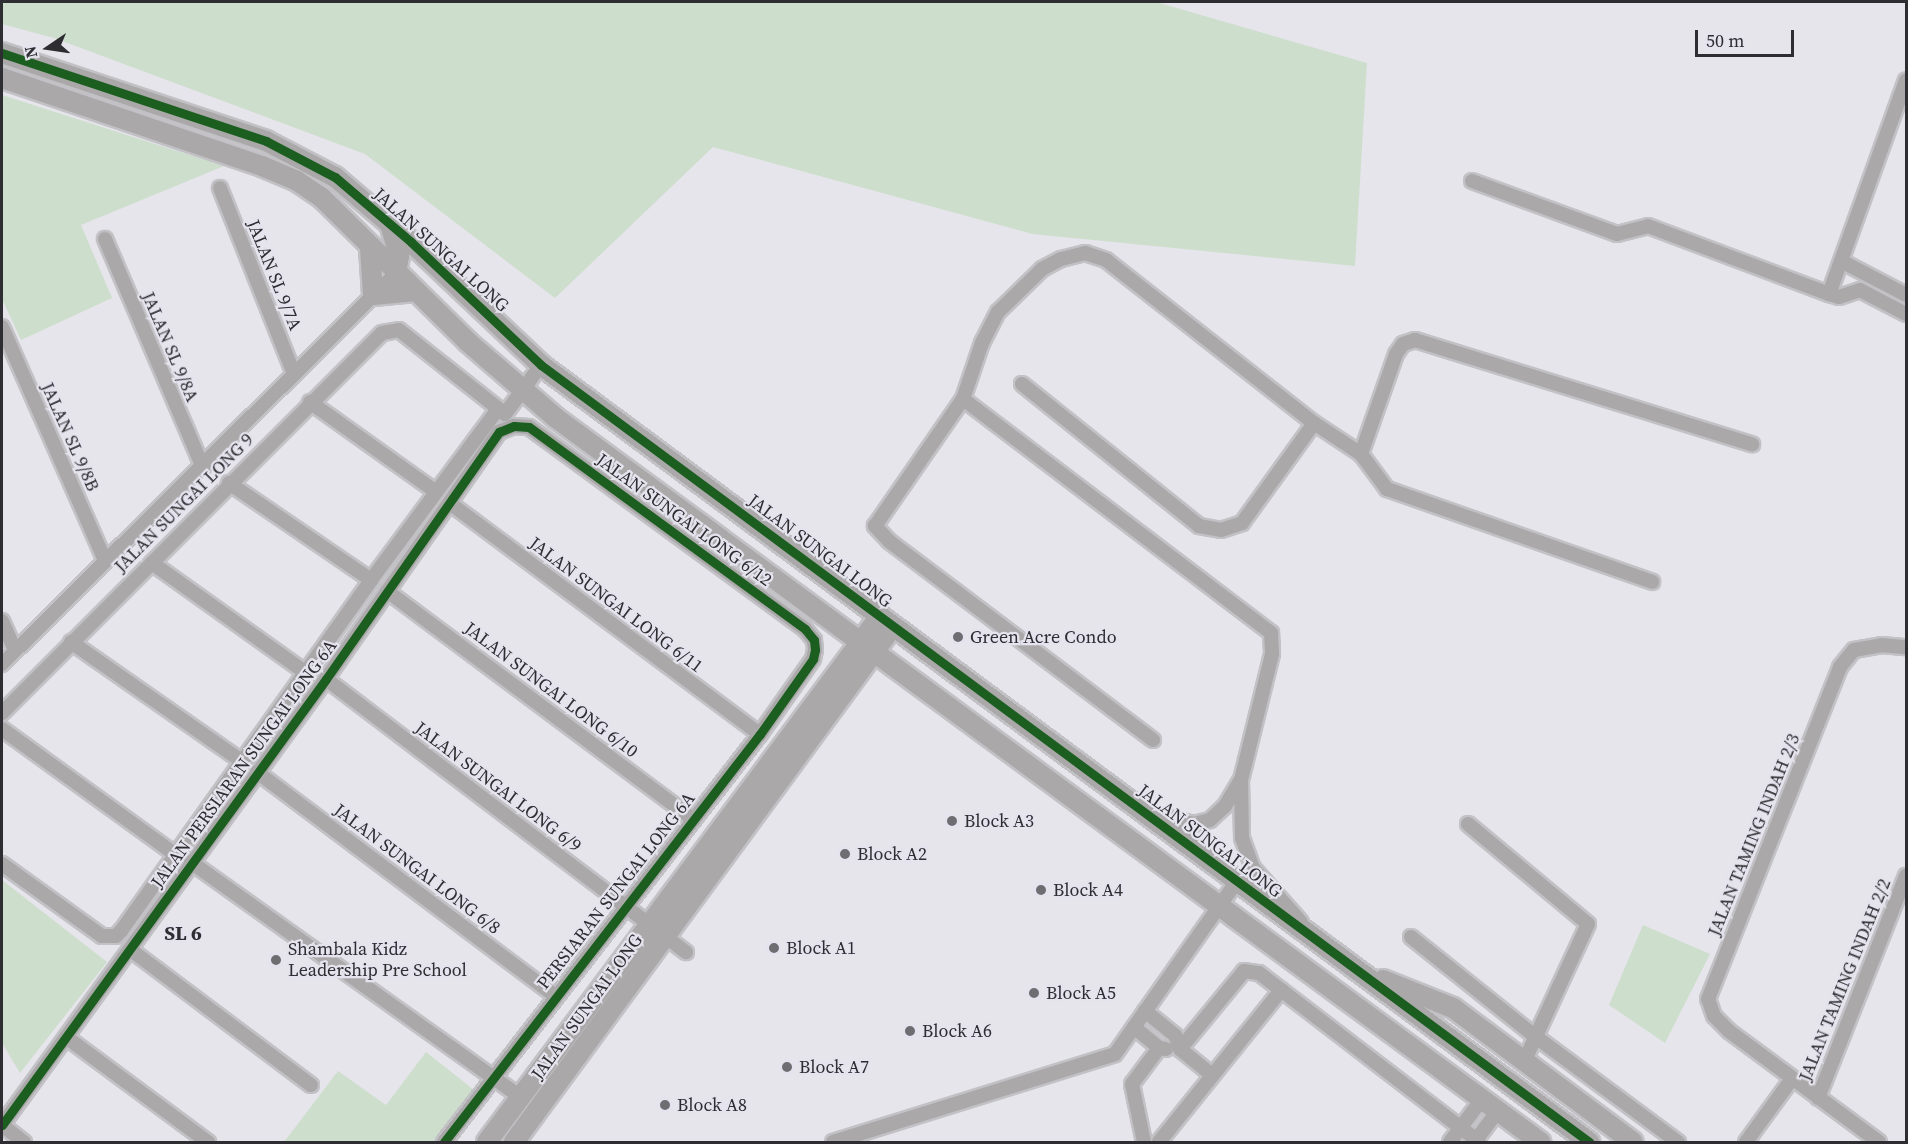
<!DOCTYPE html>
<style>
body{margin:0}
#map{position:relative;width:1908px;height:1144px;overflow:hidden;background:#e6e5eb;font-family:"Source Serif 4",serif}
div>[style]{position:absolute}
.green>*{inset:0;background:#cddecc}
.roads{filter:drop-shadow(2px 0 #c2c1c5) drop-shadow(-2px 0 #c2c1c5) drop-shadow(0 2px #c2c1c5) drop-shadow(0 -2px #c2c1c5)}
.street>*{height:14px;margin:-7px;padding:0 7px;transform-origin:7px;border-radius:7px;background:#aaa8a9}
.secondary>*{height:20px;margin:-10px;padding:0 10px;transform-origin:10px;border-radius:10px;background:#aaa8a9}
.cycleway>*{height:9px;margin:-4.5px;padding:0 4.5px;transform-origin:4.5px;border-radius:4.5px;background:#1b5e20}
.dots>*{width:16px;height:16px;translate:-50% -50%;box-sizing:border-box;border:3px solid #e5e3ed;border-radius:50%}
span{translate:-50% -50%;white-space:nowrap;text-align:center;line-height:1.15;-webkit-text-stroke:4.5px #e5e3ed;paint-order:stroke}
.street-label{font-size:18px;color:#2e2d31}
.poi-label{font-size:18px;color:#2e2d31}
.left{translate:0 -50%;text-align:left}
.neighbourhood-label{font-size:20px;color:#2e2d31;font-weight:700}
.frame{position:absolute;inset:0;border:3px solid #2e2d31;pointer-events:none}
.north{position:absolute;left:18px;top:18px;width:60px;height:60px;-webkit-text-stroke:4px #e5e3ed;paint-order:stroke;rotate:257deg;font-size:16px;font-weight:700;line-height:24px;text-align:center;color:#2e2d31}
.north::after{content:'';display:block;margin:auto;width:21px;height:27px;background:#2e2d31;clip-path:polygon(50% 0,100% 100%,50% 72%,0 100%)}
.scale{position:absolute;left:1695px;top:30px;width:99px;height:27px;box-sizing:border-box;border:3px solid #2e2d31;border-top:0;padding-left:8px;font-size:18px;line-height:21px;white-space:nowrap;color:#2e2d31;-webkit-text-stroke:4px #e5e3ed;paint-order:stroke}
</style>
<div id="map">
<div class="green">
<div style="clip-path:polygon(2px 2px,1156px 2px,1367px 63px,1355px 266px,1033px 234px,713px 147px,555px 298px,365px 154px,54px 38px,2px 24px)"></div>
<div style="clip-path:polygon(2px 95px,224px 166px,81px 225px,112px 298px,21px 340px,2px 299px)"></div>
<div style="clip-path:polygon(2px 880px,107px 962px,20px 1073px,2px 1043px)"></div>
<div style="clip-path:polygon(1643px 925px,1710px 954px,1665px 1043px,1609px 1005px)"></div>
<div style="clip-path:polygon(426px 1052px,474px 1090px,435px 1142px,284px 1142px,338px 1071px,386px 1105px)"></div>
</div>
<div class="roads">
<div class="street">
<div style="left:1472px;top:181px;width:154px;rotate:20.1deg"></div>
<div style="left:1617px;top:234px;width:32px;rotate:-14deg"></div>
<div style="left:1648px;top:226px;width:193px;rotate:20.6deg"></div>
<div style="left:1829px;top:294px;width:10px;rotate:17deg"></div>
<div style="left:1839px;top:297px;width:22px;rotate:-18deg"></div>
<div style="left:1860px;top:290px;width:52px;rotate:27.6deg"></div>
<div style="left:220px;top:188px;width:200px;rotate:68.3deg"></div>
<div style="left:105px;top:239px;width:249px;rotate:66.8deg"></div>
<div style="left:1843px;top:262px;width:71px;rotate:27.6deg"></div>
<div style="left:1829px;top:294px;width:227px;rotate:-70.2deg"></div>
<div style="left:2px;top:327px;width:256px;rotate:66.2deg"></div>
<div style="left:1022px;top:384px;width:227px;rotate:38.7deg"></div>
<div style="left:1199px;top:526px;width:22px;rotate:10deg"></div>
<div style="left:1221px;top:530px;width:22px;rotate:-18deg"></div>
<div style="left:1242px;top:523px;width:123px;rotate:-54.2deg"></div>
<div style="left:963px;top:399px;width:387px;rotate:37.2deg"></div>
<div style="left:1271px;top:633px;width:21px;rotate:87deg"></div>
<div style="left:1272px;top:654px;width:130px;rotate:103.8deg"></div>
<div style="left:1241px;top:780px;width:58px;rotate:89deg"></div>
<div style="left:1242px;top:838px;width:32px;rotate:70deg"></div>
<div style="left:1253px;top:868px;width:72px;rotate:48.4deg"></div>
<div style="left:310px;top:402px;width:153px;rotate:35.5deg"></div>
<div style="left:1361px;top:454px;width:106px;rotate:-70.7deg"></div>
<div style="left:1396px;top:354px;width:12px;rotate:-55deg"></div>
<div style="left:1403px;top:344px;width:13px;rotate:-18deg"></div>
<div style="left:1415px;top:340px;width:353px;rotate:17.2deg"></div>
<div style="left:229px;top:483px;width:172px;rotate:34.3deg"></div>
<div style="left:451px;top:504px;width:385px;rotate:36.7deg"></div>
<div style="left:152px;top:563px;width:189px;rotate:35.5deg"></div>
<div style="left:387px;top:591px;width:382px;rotate:36.7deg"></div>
<div style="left:2px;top:621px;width:32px;rotate:66deg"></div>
<div style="left:71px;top:642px;width:210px;rotate:34.9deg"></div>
<div style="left:2px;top:664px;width:555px;rotate:-44.78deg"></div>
<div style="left:326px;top:679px;width:452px;rotate:37.2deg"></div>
<div style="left:2px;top:713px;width:537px;rotate:-45deg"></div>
<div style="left:382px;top:333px;width:17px;rotate:-10deg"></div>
<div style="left:399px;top:330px;width:135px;rotate:38.4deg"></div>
<div style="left:505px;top:414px;width:61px;rotate:-53.7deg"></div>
<div style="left:2px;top:729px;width:215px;rotate:35.9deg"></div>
<div style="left:1153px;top:740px;width:331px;rotate:-143deg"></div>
<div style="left:889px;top:541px;width:21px;rotate:-133deg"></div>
<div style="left:875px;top:526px;width:155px;rotate:-55.3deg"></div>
<div style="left:963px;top:399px;width:59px;rotate:-71.3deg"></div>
<div style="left:982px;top:343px;width:35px;rotate:-63deg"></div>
<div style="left:998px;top:312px;width:62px;rotate:-44.3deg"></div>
<div style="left:1042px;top:269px;width:21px;rotate:-28deg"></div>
<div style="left:1061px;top:259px;width:25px;rotate:-14deg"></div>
<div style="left:1085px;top:253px;width:22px;rotate:18deg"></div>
<div style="left:1106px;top:260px;width:264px;rotate:38.1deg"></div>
<div style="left:1314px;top:423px;width:56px;rotate:33.4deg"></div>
<div style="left:1361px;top:454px;width:44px;rotate:53.4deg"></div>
<div style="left:1387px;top:489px;width:281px;rotate:19.3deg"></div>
<div style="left:257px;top:772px;width:373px;rotate:36.9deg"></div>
<div style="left:1152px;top:813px;width:43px;rotate:14.7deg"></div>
<div style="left:1194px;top:824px;width:16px;rotate:-14deg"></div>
<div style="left:1210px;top:820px;width:21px;rotate:-43deg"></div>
<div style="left:1225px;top:806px;width:29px;rotate:-59deg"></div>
<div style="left:1468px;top:824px;width:156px;rotate:39.8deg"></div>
<div style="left:1588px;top:924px;width:150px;rotate:114.9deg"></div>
<div style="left:191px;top:862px;width:405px;rotate:35.5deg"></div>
<div style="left:2px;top:864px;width:123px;rotate:35.8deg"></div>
<div style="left:102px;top:936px;width:14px"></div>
<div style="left:116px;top:936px;width:7px;rotate:-45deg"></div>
<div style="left:121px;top:931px;width:431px;rotate:-54.5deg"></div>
<div style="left:371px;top:580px;width:213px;rotate:-53.4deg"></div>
<div style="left:1411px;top:937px;width:160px;rotate:38.7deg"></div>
<div style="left:1536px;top:1037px;width:177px;rotate:36.5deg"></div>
<div style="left:131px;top:950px;width:225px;rotate:36.9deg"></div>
<div style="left:1145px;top:1011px;width:38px;rotate:39deg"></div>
<div style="left:1175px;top:1035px;width:15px;rotate:70deg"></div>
<div style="left:1180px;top:1049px;width:41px;rotate:39.1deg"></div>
<div style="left:1134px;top:1027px;width:33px;rotate:40deg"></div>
<div style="left:1159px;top:1048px;width:7px;rotate:8deg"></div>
<div style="left:66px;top:1037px;width:177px;rotate:36.5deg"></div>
<div style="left:1180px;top:1049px;width:101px;rotate:-50.6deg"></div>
<div style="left:1244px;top:971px;width:15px;rotate:8deg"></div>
<div style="left:1259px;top:973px;width:277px;rotate:37.5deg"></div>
<div style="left:1818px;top:1098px;width:239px;rotate:-68.4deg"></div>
<div style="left:2px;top:1125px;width:551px;rotate:-54deg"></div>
<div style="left:326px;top:679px;width:302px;rotate:-55deg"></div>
<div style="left:499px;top:432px;width:16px;rotate:-22deg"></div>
<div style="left:514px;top:426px;width:15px;rotate:4deg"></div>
<div style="left:529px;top:427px;width:342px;rotate:36.2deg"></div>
<div style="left:805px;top:629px;width:14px;rotate:51deg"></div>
<div style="left:814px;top:640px;width:10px;rotate:84deg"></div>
<div style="left:815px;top:650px;width:9px;rotate:103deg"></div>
<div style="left:813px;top:659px;width:92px;rotate:125.2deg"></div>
<div style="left:760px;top:734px;width:516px;rotate:127.76deg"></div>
<div style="left:2px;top:1125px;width:28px;rotate:38deg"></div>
<div style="left:1476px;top:1140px;width:35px;rotate:-53deg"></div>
<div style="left:833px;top:1142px;width:295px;rotate:-17.3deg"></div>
<div style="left:1115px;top:1054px;width:212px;rotate:-54.8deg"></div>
<div style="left:1144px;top:1142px;width:59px;rotate:-101.7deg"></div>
<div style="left:1132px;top:1084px;width:45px;rotate:-53.1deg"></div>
<div style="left:1159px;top:1142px;width:195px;rotate:-51.2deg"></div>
<div style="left:1450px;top:1142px;width:54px;rotate:-53.3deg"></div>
<div style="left:1746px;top:1142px;width:78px;rotate:-53.9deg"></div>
<div style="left:1879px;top:1142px;width:187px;rotate:-143.5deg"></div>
<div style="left:1729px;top:1031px;width:21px;rotate:-135deg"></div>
<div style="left:1714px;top:1016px;width:18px;rotate:-109deg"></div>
<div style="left:1708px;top:999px;width:357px;rotate:-68.3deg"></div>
<div style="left:1840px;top:667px;width:22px;rotate:-51deg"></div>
<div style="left:1854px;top:650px;width:27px;rotate:-10deg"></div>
<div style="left:1881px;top:645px;width:25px;rotate:5deg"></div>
</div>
<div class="secondary">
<div style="left:2px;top:53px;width:278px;rotate:18.4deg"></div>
<div style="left:266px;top:141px;width:78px;rotate:27.6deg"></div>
<div style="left:335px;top:177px;width:100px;rotate:40.5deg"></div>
<div style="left:411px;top:242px;width:179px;rotate:43.4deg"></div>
<div style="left:541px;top:365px;width:1305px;rotate:36.55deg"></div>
<div style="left:2px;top:78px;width:274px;rotate:18.7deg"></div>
<div style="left:262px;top:166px;width:38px;rotate:23deg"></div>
<div style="left:297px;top:181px;width:30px;rotate:34deg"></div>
<div style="left:322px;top:198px;width:205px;rotate:44.6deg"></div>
<div style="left:468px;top:342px;width:116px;rotate:40.8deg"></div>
<div style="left:556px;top:418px;width:1222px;rotate:36.34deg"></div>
<div style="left:390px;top:224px;width:33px;rotate:74deg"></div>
<div style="left:399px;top:256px;width:17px;rotate:100deg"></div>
<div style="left:370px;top:248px;width:47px;rotate:86.3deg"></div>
<div style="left:373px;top:295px;width:43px;rotate:-5.3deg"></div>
<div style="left:1383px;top:980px;width:75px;rotate:21.8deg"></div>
<div style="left:1453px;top:1008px;width:224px;rotate:36.7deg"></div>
<div style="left:487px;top:1142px;width:657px;rotate:-53.23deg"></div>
<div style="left:514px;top:1142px;width:640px;rotate:-53.7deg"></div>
</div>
</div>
<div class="cycleway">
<div style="left:2px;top:53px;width:278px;rotate:18.4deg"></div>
<div style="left:266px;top:141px;width:78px;rotate:27.6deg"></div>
<div style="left:335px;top:177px;width:100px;rotate:40.5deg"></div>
<div style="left:411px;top:242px;width:179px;rotate:43.4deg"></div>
<div style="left:541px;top:365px;width:1305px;rotate:36.55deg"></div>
<div style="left:2px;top:1125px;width:551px;rotate:-54deg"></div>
<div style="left:326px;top:679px;width:302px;rotate:-55deg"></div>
<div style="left:499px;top:432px;width:16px;rotate:-22deg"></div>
<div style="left:514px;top:426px;width:15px;rotate:4deg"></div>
<div style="left:529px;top:427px;width:342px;rotate:36.2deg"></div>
<div style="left:805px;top:629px;width:14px;rotate:51deg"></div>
<div style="left:814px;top:640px;width:10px;rotate:84deg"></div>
<div style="left:815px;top:650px;width:9px;rotate:103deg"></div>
<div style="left:813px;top:659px;width:92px;rotate:125.2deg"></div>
<div style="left:760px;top:734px;width:516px;rotate:127.76deg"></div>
</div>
<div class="dots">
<div style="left:958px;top:637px;background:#6e6d72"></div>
<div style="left:952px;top:821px;background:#6e6d72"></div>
<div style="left:845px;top:854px;background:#6e6d72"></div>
<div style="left:1041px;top:890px;background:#6e6d72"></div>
<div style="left:774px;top:948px;background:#6e6d72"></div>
<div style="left:276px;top:960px;background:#6e6d72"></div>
<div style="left:1034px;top:993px;background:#6e6d72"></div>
<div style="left:910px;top:1031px;background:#6e6d72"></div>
<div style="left:787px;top:1067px;background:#6e6d72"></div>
<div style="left:665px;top:1105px;background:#6e6d72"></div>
</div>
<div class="street-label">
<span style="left:441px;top:250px;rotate:42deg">JALAN SUNGAI LONG</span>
<span style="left:274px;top:275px;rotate:68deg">JALAN SL 9/7A</span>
<span style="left:170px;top:347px;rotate:67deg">JALAN SL 9/8A</span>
<span style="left:70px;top:437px;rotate:66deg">JALAN SL 9/8B</span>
<span style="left:184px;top:503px;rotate:-45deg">JALAN SUNGAI LONG 9</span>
<span style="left:684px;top:520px;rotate:36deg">JALAN SUNGAI LONG 6/12</span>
<span style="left:820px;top:551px;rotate:37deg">JALAN SUNGAI LONG</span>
<span style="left:616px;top:605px;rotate:37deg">JALAN SUNGAI LONG 6/11</span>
<span style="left:551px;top:690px;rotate:37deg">JALAN SUNGAI LONG 6/10</span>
<span style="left:244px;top:764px;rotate:-54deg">JALAN PERSIARAN SUNGAI LONG 6A</span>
<span style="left:498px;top:787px;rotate:37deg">JALAN SUNGAI LONG 6/9</span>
<span style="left:1754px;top:835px;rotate:-68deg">JALAN TAMING INDAH 2/3</span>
<span style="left:1210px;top:841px;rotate:37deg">JALAN SUNGAI LONG</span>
<span style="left:417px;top:869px;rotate:37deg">JALAN SUNGAI LONG 6/8</span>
<span style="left:616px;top:891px;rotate:-52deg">PERSIARAN SUNGAI LONG 6A</span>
<span style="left:1845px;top:980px;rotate:-68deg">JALAN TAMING INDAH 2/2</span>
<span style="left:587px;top:1007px;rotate:-54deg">JALAN SUNGAI LONG</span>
</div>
<div class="poi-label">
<span class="left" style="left:970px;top:637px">Green Acre Condo</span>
<span class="left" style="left:964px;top:821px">Block A3</span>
<span class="left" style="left:857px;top:854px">Block A2</span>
<span class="left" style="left:1053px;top:890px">Block A4</span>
<span class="left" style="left:786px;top:948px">Block A1</span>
<span class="left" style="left:288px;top:960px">Shambala Kidz<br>Leadership Pre School</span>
<span class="left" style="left:1046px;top:993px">Block A5</span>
<span class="left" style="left:922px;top:1031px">Block A6</span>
<span class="left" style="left:799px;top:1067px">Block A7</span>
<span class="left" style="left:677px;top:1105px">Block A8</span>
</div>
<div class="neighbourhood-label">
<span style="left:183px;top:933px">SL 6</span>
</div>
<div class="frame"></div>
<div class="north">N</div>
<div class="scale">50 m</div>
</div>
